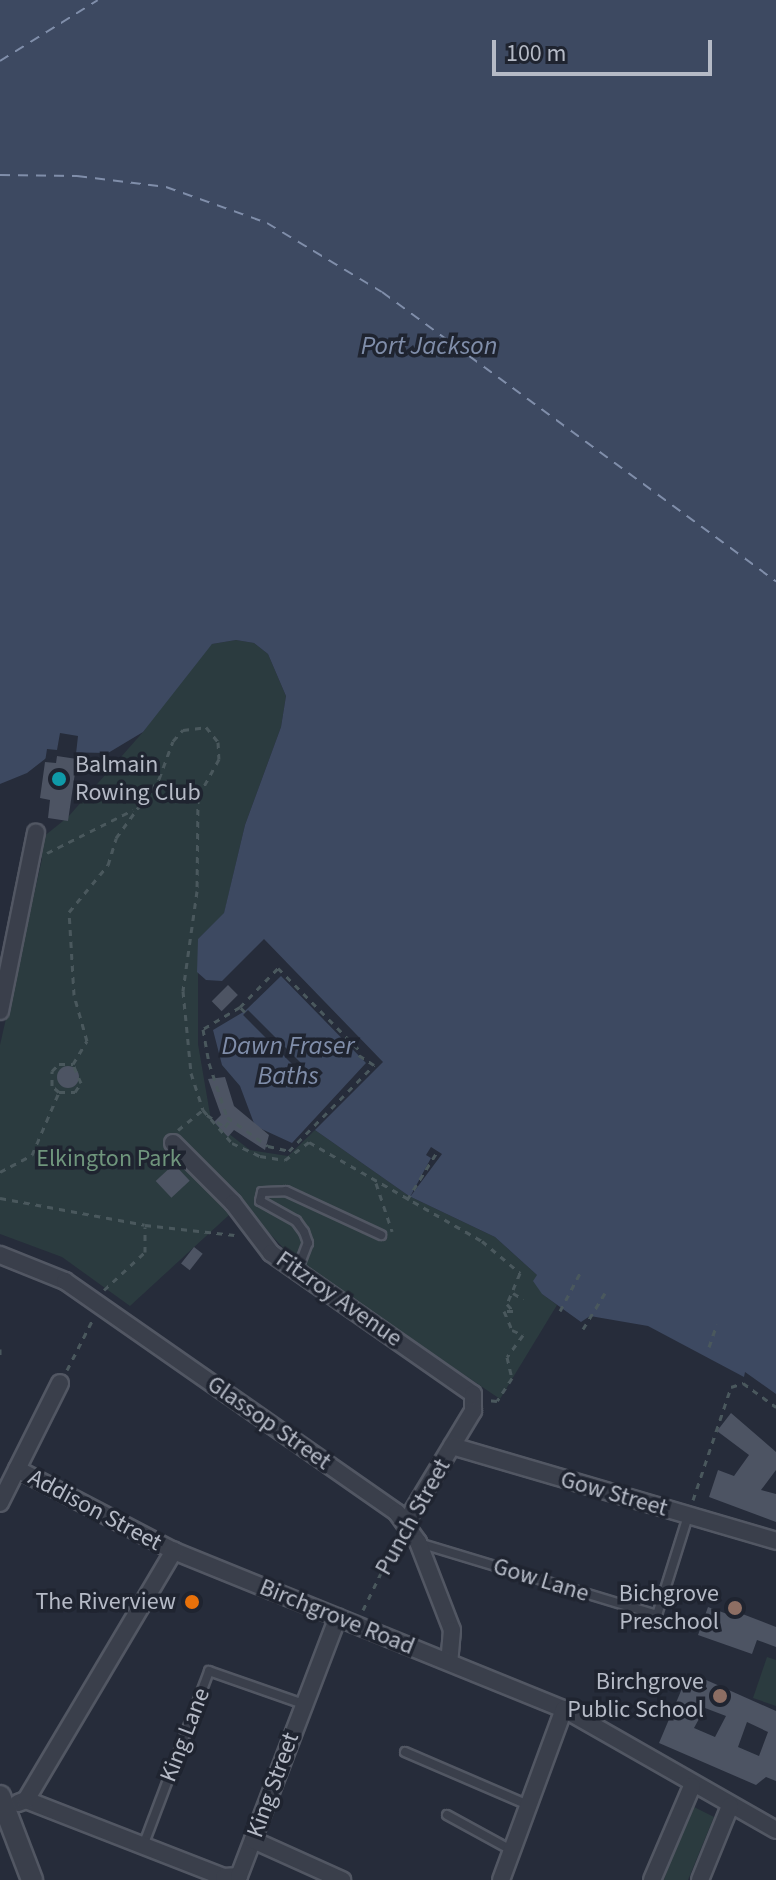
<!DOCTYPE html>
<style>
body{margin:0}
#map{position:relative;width:776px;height:1880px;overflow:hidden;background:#262c3a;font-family:"Source Sans 3",sans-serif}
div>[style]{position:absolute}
.green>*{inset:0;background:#2b3b3f}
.water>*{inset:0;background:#3d4961}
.pier>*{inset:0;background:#262c3a;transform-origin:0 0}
.ferry>*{height:2px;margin-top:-1px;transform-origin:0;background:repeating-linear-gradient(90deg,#808eaa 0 10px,transparent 0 18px)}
.building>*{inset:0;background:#4d5463;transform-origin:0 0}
.round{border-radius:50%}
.path>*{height:3px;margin-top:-1.5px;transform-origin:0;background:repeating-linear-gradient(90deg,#4a585d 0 6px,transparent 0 12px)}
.roads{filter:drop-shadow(2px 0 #525763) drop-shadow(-2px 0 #525763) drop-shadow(0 2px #525763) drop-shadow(0 -2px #525763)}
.service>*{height:8px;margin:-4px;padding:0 4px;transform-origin:4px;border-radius:4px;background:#3a3f4b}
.minor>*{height:16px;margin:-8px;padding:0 8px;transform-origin:8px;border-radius:8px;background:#3a3f4b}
.tertiary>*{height:20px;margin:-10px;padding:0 10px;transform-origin:10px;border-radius:10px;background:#3a3f4b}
.dots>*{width:22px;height:22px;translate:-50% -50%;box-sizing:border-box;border:4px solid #1f2430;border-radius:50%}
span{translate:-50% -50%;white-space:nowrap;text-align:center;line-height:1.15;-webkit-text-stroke:7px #1f2430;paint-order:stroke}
.poi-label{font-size:24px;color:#b5bac6}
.left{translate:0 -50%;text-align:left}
.right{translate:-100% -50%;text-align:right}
.park-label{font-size:24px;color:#6f957c}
.street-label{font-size:24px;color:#b5bac6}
.water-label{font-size:26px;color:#808eaa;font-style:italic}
.scale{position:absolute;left:492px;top:40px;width:220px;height:36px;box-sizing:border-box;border:4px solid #b5bac6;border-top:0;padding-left:10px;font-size:24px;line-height:28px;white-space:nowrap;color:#b5bac6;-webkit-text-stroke:6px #1f2430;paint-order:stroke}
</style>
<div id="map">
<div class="green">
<div style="clip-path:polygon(236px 640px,254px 643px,268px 654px,286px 696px,281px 727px,245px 825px,224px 914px,198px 939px,198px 1044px,211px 1120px,250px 1150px,288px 1156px,315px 1130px,409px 1196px,495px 1237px,537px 1275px,542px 1294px,557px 1305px,500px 1399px,296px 1261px,241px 1204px,130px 1306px,62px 1257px,0 1234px,0 1045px,42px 859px,38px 841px,68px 817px,143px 732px,196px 658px,212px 644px)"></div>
<div style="clip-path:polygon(767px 1657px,776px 1660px,776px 1706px,753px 1698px)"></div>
<div style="clip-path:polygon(690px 1805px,714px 1817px,688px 1880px,664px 1880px)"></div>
</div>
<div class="water">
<div style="clip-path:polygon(0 0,776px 0,776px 1394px,745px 1372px,744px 1377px,648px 1326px,590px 1316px,581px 1322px,542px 1294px,533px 1281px,537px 1275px,495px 1237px,409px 1196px,315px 1130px,383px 1062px,264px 939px,222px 981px,206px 980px,197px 972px,198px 939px,224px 913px,245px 825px,281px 727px,286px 696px,268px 654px,254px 643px,236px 640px,212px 644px,143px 732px,108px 753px,54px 752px,27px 773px,0 784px)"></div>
<div style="clip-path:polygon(281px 976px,366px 1063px,292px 1143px,255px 1126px,240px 1086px,222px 1065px,213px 1030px,245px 1011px)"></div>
</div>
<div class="pier">
<div style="clip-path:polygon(60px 733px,78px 736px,76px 754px,90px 758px,55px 756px,45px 762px,47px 749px,57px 750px)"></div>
<div style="left:248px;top:1010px;width:83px;height:7px;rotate:45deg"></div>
<div style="clip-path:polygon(431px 1147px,442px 1154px,410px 1197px,431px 1158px,426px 1155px)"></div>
</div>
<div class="ferry">
<div style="left:0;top:61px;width:115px;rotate:-31.9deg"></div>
<div style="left:0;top:175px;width:77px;rotate:0.7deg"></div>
<div style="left:77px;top:176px;width:90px;rotate:7deg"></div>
<div style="left:166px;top:187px;width:107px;rotate:19.6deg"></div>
<div style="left:267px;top:223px;width:134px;rotate:31deg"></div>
<div style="left:382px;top:292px;width:489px;rotate:36.3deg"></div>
</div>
<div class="building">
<div style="clip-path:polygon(57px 756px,77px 759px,68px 821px,48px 818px,50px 800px,40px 798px,45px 762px,56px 763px)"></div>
<div style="left:228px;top:985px;width:14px;height:23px;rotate:45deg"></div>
<div class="round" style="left:57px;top:1066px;width:22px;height:22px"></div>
<div style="clip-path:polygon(225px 1077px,234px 1106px,269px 1135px,265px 1150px,234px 1130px,228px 1137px,214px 1122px,221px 1115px,208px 1079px)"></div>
<div style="left:174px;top:1164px;width:23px;height:25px;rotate:47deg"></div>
<div style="left:194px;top:1247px;width:11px;height:21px;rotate:38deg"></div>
<div style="clip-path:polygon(731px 1413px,776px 1452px,776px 1470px,761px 1490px,776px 1494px,776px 1522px,709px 1497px,718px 1470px,734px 1476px,749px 1455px,717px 1431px)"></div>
<div style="clip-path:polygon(708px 1607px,730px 1615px,732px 1610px,776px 1627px,776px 1647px,757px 1640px,752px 1654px,698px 1635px)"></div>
<div style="clip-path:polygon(evenodd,695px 1675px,776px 1711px,776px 1781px,766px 1777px,756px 1785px,659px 1743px,686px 1679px,692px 1681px,695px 1675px,705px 1708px,726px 1716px,715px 1737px,694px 1728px,705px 1708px,695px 1675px,747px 1722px,768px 1732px,759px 1756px,738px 1747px,747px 1722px)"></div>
</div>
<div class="path">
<div style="left:47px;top:853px;width:96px;rotate:-26.6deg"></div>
<div style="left:240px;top:1007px;width:43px;rotate:149.3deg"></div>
<div style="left:203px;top:1029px;width:35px;rotate:80deg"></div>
<div style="left:209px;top:1063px;width:57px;rotate:71.6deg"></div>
<div style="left:227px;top:1117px;width:50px;rotate:35.3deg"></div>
<div style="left:268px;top:1146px;width:22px;rotate:13deg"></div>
<div style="left:289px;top:1151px;width:121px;rotate:-45.3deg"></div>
<div style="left:374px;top:1065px;width:20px;rotate:-147deg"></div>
<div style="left:245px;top:1012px;width:7px;rotate:-135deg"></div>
<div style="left:240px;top:1007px;width:54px;rotate:-45.7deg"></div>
<div style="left:278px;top:968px;width:117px;rotate:45.3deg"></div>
<div style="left:59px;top:1092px;width:9px;rotate:-139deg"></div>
<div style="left:52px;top:1086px;width:15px;rotate:-90deg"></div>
<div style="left:52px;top:1071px;width:10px;rotate:-45deg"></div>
<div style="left:59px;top:1064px;width:14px"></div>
<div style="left:207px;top:1115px;width:22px;rotate:34deg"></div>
<div style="left:225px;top:1127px;width:9px;rotate:-54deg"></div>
<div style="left:178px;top:1130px;width:32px;rotate:-39deg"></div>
<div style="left:0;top:1172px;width:36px;rotate:-28deg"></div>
<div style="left:32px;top:1155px;width:69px;rotate:-66.8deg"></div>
<div style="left:59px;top:1092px;width:16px"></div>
<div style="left:75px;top:1092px;width:11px;rotate:-56deg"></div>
<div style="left:81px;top:1083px;width:21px;rotate:-113deg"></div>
<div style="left:73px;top:1064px;width:27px;rotate:-59deg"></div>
<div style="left:87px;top:1041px;width:48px;rotate:-105.8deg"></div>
<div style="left:74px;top:995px;width:83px;rotate:-93.4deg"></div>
<div style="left:69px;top:912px;width:61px;rotate:-50.3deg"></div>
<div style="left:108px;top:865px;width:28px;rotate:-73deg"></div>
<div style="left:116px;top:838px;width:73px;rotate:-53.9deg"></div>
<div style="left:159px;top:779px;width:40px;rotate:-69.8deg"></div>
<div style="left:173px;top:741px;width:15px;rotate:-48deg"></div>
<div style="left:183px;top:730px;width:23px;rotate:-7deg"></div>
<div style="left:206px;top:727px;width:19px;rotate:51deg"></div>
<div style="left:218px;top:742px;width:17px;rotate:87deg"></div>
<div style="left:219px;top:759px;width:43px;rotate:118.9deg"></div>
<div style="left:198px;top:797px;width:94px;rotate:90.6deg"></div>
<div style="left:197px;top:891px;width:101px;rotate:98deg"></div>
<div style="left:183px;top:991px;width:82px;rotate:84.4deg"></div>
<div style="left:191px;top:1073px;width:39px;rotate:72deg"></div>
<div style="left:203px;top:1110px;width:44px;rotate:48.7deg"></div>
<div style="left:232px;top:1143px;width:31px;rotate:25deg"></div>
<div style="left:260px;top:1156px;width:25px;rotate:9deg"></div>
<div style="left:285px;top:1160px;width:30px;rotate:-37deg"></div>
<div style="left:309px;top:1142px;width:199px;rotate:29.8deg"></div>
<div style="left:482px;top:1241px;width:50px;rotate:40.1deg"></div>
<div style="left:520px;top:1273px;width:34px;rotate:113deg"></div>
<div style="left:507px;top:1304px;width:9px;rotate:49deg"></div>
<div style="left:513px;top:1311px;width:9px;rotate:180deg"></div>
<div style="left:504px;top:1311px;width:21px;rotate:67deg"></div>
<div style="left:512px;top:1330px;width:12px;rotate:24deg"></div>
<div style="left:523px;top:1335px;width:27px;rotate:126deg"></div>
<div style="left:507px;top:1357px;width:22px;rotate:77deg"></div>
<div style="left:512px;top:1378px;width:27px;rotate:123deg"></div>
<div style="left:497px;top:1401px;width:10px;rotate:-174deg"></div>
<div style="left:376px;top:1183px;width:51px;rotate:71.6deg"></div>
<div style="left:0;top:1198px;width:147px;rotate:10.5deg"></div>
<div style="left:145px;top:1225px;width:90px;rotate:6.4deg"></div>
<div style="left:407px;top:1200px;width:57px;rotate:-58deg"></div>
<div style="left:104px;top:1290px;width:56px;rotate:-42.8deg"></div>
<div style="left:145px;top:1252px;width:25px;rotate:-90deg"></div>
<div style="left:513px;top:1293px;width:12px;rotate:31deg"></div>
<div style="left:560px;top:1311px;width:43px;rotate:-62.2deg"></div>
<div style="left:583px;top:1329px;width:42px;rotate:-58.6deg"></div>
<div style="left:709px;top:1347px;width:24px;rotate:-71deg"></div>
<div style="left:0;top:1349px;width:9px;rotate:90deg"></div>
<div style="left:67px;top:1370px;width:57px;rotate:-63deg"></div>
<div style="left:693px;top:1500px;width:119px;rotate:-71.4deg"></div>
<div style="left:731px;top:1387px;width:13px;rotate:-18deg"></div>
<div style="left:743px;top:1383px;width:41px;rotate:36deg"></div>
<div style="left:363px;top:1610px;width:80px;rotate:-64.1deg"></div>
</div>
<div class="roads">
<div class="service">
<div style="left:297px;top:1271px;width:30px;rotate:-69deg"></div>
<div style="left:308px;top:1243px;width:12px;rotate:-110deg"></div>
<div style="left:304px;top:1232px;width:14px;rotate:-126deg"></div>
<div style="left:296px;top:1221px;width:41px;rotate:-150.9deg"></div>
<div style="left:260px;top:1201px;width:9px;rotate:-77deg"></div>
<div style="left:262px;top:1192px;width:24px;rotate:-2deg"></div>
<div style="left:286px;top:1191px;width:105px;rotate:24.9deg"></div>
<div style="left:419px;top:1543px;width:249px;rotate:16.8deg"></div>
<div style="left:657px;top:1615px;width:104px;rotate:-72.6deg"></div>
<div style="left:405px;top:1752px;width:134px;rotate:23.3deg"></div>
<div style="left:447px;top:1815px;width:73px;rotate:28.7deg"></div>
<div style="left:143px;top:1846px;width:187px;rotate:-69.3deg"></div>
<div style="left:209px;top:1671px;width:100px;rotate:19.3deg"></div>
</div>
<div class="minor">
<div style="left:0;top:1011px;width:182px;rotate:-78.6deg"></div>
<div style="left:173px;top:1143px;width:85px;rotate:45deg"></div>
<div style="left:233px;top:1203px;width:63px;rotate:52.8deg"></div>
<div style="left:271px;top:1253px;width:246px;rotate:34.9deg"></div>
<div style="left:473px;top:1394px;width:17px;rotate:90deg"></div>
<div style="left:473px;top:1411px;width:130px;rotate:121.1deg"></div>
<div style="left:0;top:1255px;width:70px;rotate:21.8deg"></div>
<div style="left:65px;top:1281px;width:405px;rotate:34.9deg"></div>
<div style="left:397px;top:1513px;width:36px;rotate:54deg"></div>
<div style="left:418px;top:1542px;width:94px;rotate:68.9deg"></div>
<div style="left:452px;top:1630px;width:32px;rotate:95deg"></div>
<div style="left:452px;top:1446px;width:338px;rotate:16.3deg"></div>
<div style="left:17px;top:1469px;width:177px;rotate:27.6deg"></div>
<div style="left:174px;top:1551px;width:421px;rotate:22.1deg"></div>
<div style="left:564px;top:1709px;width:244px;rotate:29.7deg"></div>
<div style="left:0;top:1503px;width:134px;rotate:-63.4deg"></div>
<div style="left:26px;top:1800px;width:212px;rotate:21.3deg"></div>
<div style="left:224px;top:1877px;width:15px;rotate:-4deg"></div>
<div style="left:239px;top:1876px;width:277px;rotate:-69.1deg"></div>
<div style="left:18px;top:1803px;width:9px;rotate:-21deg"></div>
<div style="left:26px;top:1800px;width:290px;rotate:-59.3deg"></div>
<div style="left:253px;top:1840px;width:98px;rotate:24.2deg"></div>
<div style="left:501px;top:1880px;width:182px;rotate:-69.8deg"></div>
<div style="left:652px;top:1880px;width:102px;rotate:-66.9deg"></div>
<div style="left:700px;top:1880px;width:80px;rotate:-67.9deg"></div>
</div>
<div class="tertiary">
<div style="left:0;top:1796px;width:90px;rotate:69.1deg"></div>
</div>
</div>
<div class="dots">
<div style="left:59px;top:779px;background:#0f9aa8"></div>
<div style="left:192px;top:1602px;background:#e8710a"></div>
<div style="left:735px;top:1608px;background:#8d6e63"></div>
<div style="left:720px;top:1696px;background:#8d6e63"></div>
</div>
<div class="poi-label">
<span class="left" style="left:75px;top:779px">Balmain<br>Rowing Club</span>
<span class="right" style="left:719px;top:1608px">Bichgrove<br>Preschool</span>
<span class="right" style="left:176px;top:1602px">The Riverview</span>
<span class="right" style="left:704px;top:1696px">Birchgrove<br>Public School</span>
</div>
<div class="park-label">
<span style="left:109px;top:1159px">Elkington Park</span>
</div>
<div class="street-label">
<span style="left:339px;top:1299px;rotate:35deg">Fitzroy Avenue</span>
<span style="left:269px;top:1423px;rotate:35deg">Glassop Street</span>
<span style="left:614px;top:1494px;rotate:16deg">Gow Street</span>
<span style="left:95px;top:1510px;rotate:28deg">Addison Street</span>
<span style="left:413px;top:1517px;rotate:-61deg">Punch Street</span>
<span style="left:541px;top:1580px;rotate:17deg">Gow Lane</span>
<span style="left:337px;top:1617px;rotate:22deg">Birchgrove Road</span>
<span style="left:185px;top:1735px;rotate:-69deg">King Lane</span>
<span style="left:273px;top:1785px;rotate:-70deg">King Street</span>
</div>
<div class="water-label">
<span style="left:429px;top:346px">Port Jackson</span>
<span style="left:288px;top:1061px">Dawn Fraser<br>Baths</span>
</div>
<div class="scale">100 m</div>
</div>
